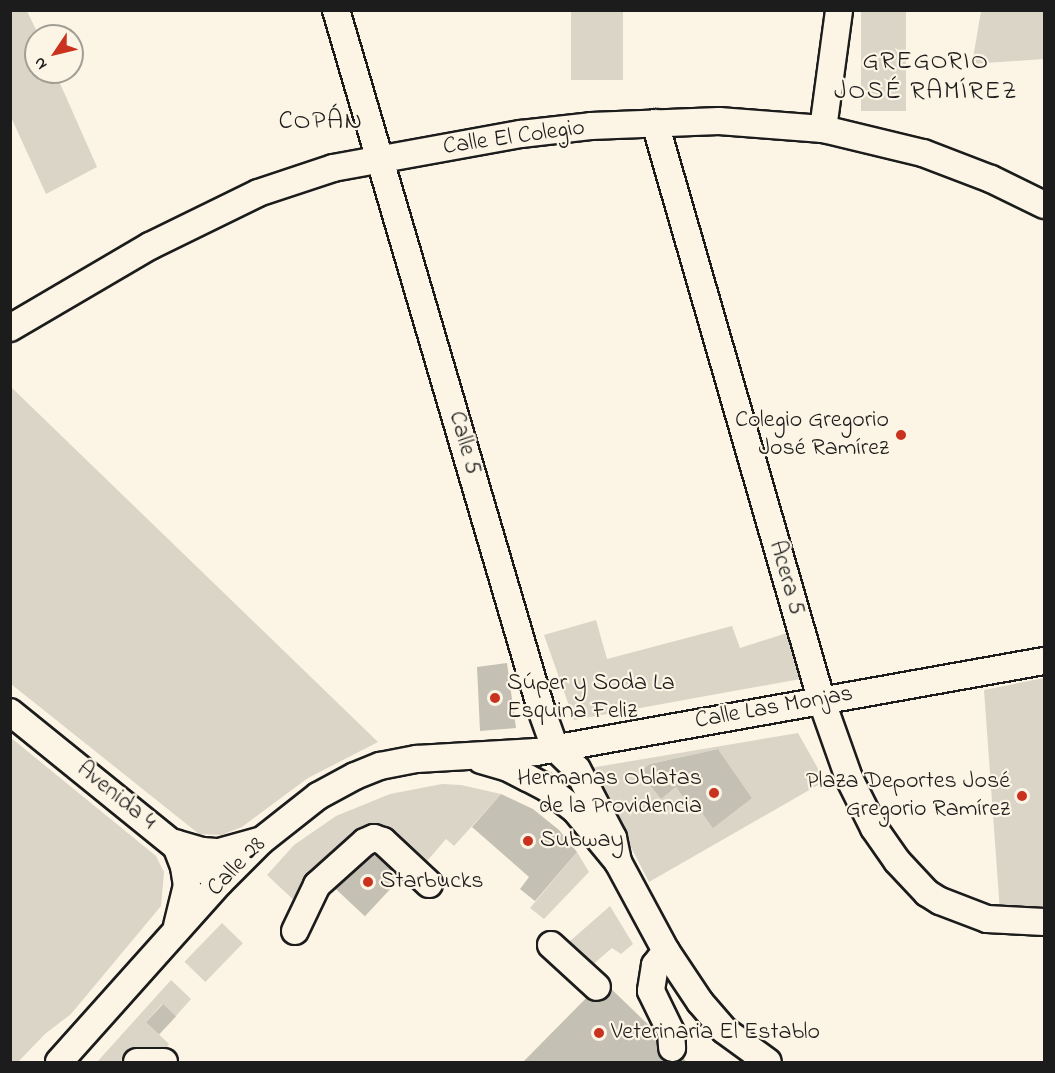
<!DOCTYPE html>
<meta charset="utf-8">
<style>
body{margin:0}
#map{position:relative;width:1055px;height:1073px;overflow:hidden;background:#fcf5e5;font-family:"Indie Flower",sans-serif}
div>[style]{position:absolute}
.green>*{inset:0;background:#dbd5c8;transform-origin:0 0}
.building>*{inset:0;background:#c4c0b3;transform-origin:0 0}
.roads{filter:drop-shadow(2px 0 #1c1c1c) drop-shadow(-2px 0 #1c1c1c) drop-shadow(0 2px #1c1c1c) drop-shadow(0 -2px #1c1c1c)}
.minor>*{height:26px;margin:-13px;padding:0 13px;transform-origin:13px;border-radius:13px;background:#fcf5e5}
.dots>*{width:16px;height:16px;translate:-50% -50%;box-sizing:border-box;border:3px solid #fcf5e5;border-radius:50%}
span{translate:-50% -50%;white-space:nowrap;text-align:center;line-height:1.15;-webkit-text-stroke:4.5px #fcf5e5;paint-order:stroke}
.street-label{font-size:24px;color:#1c1c1c}
.poi-label{font-size:24px;color:#1c1c1c}
.right{translate:-100% -50%;text-align:right}
.left{translate:0 -50%;text-align:left}
.neighbourhood-label{font-size:26px;color:#1c1c1c;letter-spacing:1.5px}
.frame{position:absolute;inset:0;border:12px solid #1c1c1c;pointer-events:none}
.north{position:absolute;left:24px;top:24px;width:60px;height:60px;box-sizing:border-box;background:#fcf5e5;border:2px solid #a29e95;border-radius:50%;rotate:235deg;font-size:16px;font-weight:700;line-height:24px;text-align:center;color:#1c1c1c}
.north::after{content:'';display:block;margin:auto;width:21px;height:27px;background:#c8321e;clip-path:polygon(50% 0,100% 100%,50% 72%,0 100%)}
</style>
<div id="map">
<div class="green">
<div style="clip-path:polygon(10px 11px,27px 11px,39px 36px,36px 36px,36px 72px,55px 72px,97px 167px,46px 194px,11px 117px)"></div>
<div style="left:571px;top:11px;width:52px;height:69px"></div>
<div style="left:861px;top:11px;width:45px;height:100px"></div>
<div style="clip-path:polygon(981px 11px,1044px 11px,1044px 59px,972px 64px)"></div>
<div style="clip-path:polygon(10px 387px,11px 387px,378px 742px,308px 778px,242px 827px,221px 835px,199px 834px,11px 684px)"></div>
<div style="clip-path:polygon(596px 620px,607px 659px,732px 626px,740px 648px,793px 631px,806px 678px,574px 720px,544px 635px)"></div>
<div style="clip-path:polygon(1044px 678px,1044px 910px,1000px 912px,984px 690px)"></div>
<div style="clip-path:polygon(evenodd,798px 733px,825px 781px,649px 882px,590px 768px,798px 733px,718px 749px,752px 798px,697px 806px,692px 810px,676px 787px,661px 799px,639px 772px,650px 764px,718px 749px)"></div>
<div style="clip-path:polygon(10px 737px,156px 856px,164px 872px,161px 906px,71px 1014px,45px 1034px,18px 1062px,10px 1062px)"></div>
<div style="clip-path:polygon(442px 784px,461px 785px,501px 794px,454px 846px,446px 839px,421px 868px,375px 826px,312px 882px,300px 906px,267px 875px,294px 845px,336px 816px,390px 794px)"></div>
<div style="clip-path:polygon(577px 852px,589px 872px,544px 919px,530px 908px)"></div>
<div style="clip-path:polygon(610px 906px,633px 944px,621px 954px,612px 948px,591px 966px,569px 942px)"></div>
<div style="left:222px;top:923px;width:29px;height:54px;rotate:44deg"></div>
<div style="clip-path:polygon(171px 980px,191px 999px,176px 1016px,162px 1004px,146px 1022px,169px 1044px,162px 1053px,128px 1054px,120px 1062px,97px 1062px)"></div>
</div>
<div class="building">
<div style="clip-path:polygon(507px 663px,516px 728px,480px 731px,477px 667px)"></div>
<div style="clip-path:polygon(718px 749px,752px 798px,713px 828px,697px 806px,692px 810px,676px 787px,661px 799px,639px 772px,650px 764px)"></div>
<div style="clip-path:polygon(501px 794px,533px 809px,559px 830px,577px 852px,535px 901px,520px 889px,529px 877px,472px 827px)"></div>
<div style="left:371px;top:848px;width:42px;height:54px;rotate:43deg"></div>
<div style="clip-path:polygon(603px 981px,687px 1062px,523px 1062px)"></div>
<div style="left:163px;top:1004px;width:18px;height:25px;rotate:43deg"></div>
</div>
<div class="roads">
<div class="minor">
<div style="left:336px;top:10px;width:728px;rotate:73.65deg"></div>
<div style="left:541px;top:709px;width:41px;rotate:70.3deg"></div>
<div style="left:555px;top:748px;width:30px;rotate:44deg"></div>
<div style="left:577px;top:769px;width:78px;rotate:62.4deg"></div>
<div style="left:613px;top:838px;width:25px;rotate:78deg"></div>
<div style="left:655px;top:123px;width:599px;rotate:73.92deg"></div>
<div style="left:821px;top:699px;width:84px;rotate:70.5deg"></div>
<div style="left:849px;top:778px;width:56px;rotate:63.4deg"></div>
<div style="left:874px;top:828px;width:40px;rotate:55.1deg"></div>
<div style="left:897px;top:861px;width:44px;rotate:46.8deg"></div>
<div style="left:927px;top:893px;width:15px;rotate:32deg"></div>
<div style="left:940px;top:901px;width:50px;rotate:21deg"></div>
<div style="left:987px;top:919px;width:57px;rotate:3deg"></div>
<div style="left:823px;top:129px;width:120px;rotate:-82.3deg"></div>
<div style="left:10px;top:328px;width:162px;rotate:-30.4deg"></div>
<div style="left:150px;top:246px;width:120px;rotate:-26.1deg"></div>
<div style="left:258px;top:193px;width:79px;rotate:-18.4deg"></div>
<div style="left:333px;top:168px;width:191px;rotate:-10.3deg"></div>
<div style="left:521px;top:134px;width:70px;rotate:-6.5deg"></div>
<div style="left:591px;top:126px;width:128px;rotate:-2.2deg"></div>
<div style="left:719px;top:121px;width:104px;rotate:4.4deg"></div>
<div style="left:823px;top:129px;width:103px;rotate:13.5deg"></div>
<div style="left:923px;top:153px;width:73px;rotate:20.9deg"></div>
<div style="left:991px;top:179px;width:59px;rotate:26.1deg"></div>
<div style="left:10px;top:712px;width:270px;rotate:39deg"></div>
<div style="left:481px;top:760px;width:26px;rotate:16deg"></div>
<div style="left:506px;top:767px;width:25px;rotate:27deg"></div>
<div style="left:528px;top:778px;width:21px;rotate:28deg"></div>
<div style="left:547px;top:788px;width:37px;rotate:38deg"></div>
<div style="left:576px;top:811px;width:66px;rotate:50.5deg"></div>
<div style="left:618px;top:862px;width:101px;rotate:61.7deg"></div>
<div style="left:666px;top:951px;width:61px;rotate:56.3deg"></div>
<div style="left:700px;top:1002px;width:37px;rotate:49deg"></div>
<div style="left:724px;top:1030px;width:54px;rotate:36deg"></div>
<div style="left:175px;top:843px;width:26px;rotate:69deg"></div>
<div style="left:184px;top:867px;width:18px;rotate:81deg"></div>
<div style="left:187px;top:885px;width:42px;rotate:103.7deg"></div>
<div style="left:178px;top:844px;width:26px;rotate:16deg"></div>
<div style="left:203px;top:851px;width:16px;rotate:4deg"></div>
<div style="left:219px;top:852px;width:41px;rotate:-15.4deg"></div>
<div style="left:295px;top:931px;width:51px;rotate:-64.4deg"></div>
<div style="left:317px;top:885px;width:64px;rotate:-41.9deg"></div>
<div style="left:365px;top:842px;width:10px;rotate:-24deg"></div>
<div style="left:374px;top:838px;width:9px;rotate:18deg"></div>
<div style="left:383px;top:841px;width:63px;rotate:43.1deg"></div>
<div style="left:551px;top:945px;width:62px;rotate:42.4deg"></div>
<div style="left:666px;top:951px;width:18px;rotate:128deg"></div>
<div style="left:655px;top:965px;width:26px;rotate:99deg"></div>
<div style="left:651px;top:991px;width:46px;rotate:64deg"></div>
<div style="left:671px;top:1032px;width:16px;rotate:86deg"></div>
<div style="left:59px;top:1062px;width:241px;rotate:-48.2deg"></div>
<div style="left:220px;top:882px;width:58px;rotate:-45deg"></div>
<div style="left:261px;top:841px;width:73px;rotate:-38.3deg"></div>
<div style="left:318px;top:796px;width:42px;rotate:-28.4deg"></div>
<div style="left:355px;top:776px;width:27px;rotate:-22deg"></div>
<div style="left:380px;top:766px;width:38px;rotate:-11deg"></div>
<div style="left:417px;top:759px;width:119px;rotate:-3.4deg"></div>
<div style="left:536px;top:752px;width:516px;rotate:-10.16deg"></div>
<div style="left:137px;top:1062px;width:27px"></div>
</div>
</div>
<div class="dots">
<div style="left:901px;top:435px;background:#c8321e"></div>
<div style="left:495px;top:698px;background:#c8321e"></div>
<div style="left:714px;top:793px;background:#c8321e"></div>
<div style="left:1022px;top:796px;background:#c8321e"></div>
<div style="left:528px;top:841px;background:#c8321e"></div>
<div style="left:368px;top:882px;background:#c8321e"></div>
<div style="left:599px;top:1033px;background:#c8321e"></div>
</div>
<div class="street-label">
<span style="left:514px;top:138px;rotate:-8deg">Calle El Colegio</span>
<span style="left:464px;top:443px;rotate:74deg">Calle 5</span>
<span style="left:786px;top:578px;rotate:74deg">Acera 5</span>
<span style="left:774px;top:708px;rotate:-10deg">Calle Las Monjas</span>
<span style="left:116px;top:796px;rotate:39deg">Avenida 4</span>
<span style="left:237px;top:867px;rotate:-46deg">Calle 28</span>
</div>
<div class="poi-label">
<span class="right" style="left:889px;top:435px">Colegio Gregorio<br>José Ramírez</span>
<span class="left" style="left:507px;top:698px">Súper y Soda La<br>Esquina Feliz</span>
<span class="right" style="left:702px;top:793px">Hermanas Oblatas<br>de la Providencia</span>
<span class="right" style="left:1010px;top:796px">Plaza Deportes José<br>Gregorio Ramírez</span>
<span class="left" style="left:540px;top:841px">Subway</span>
<span class="left" style="left:380px;top:882px">Starbucks</span>
<span class="left" style="left:611px;top:1033px">Veterinaria El Establo</span>
</div>
<div class="neighbourhood-label">
<span style="left:926px;top:78px">GREGORIO<br>JOSÉ RAMÍREZ</span>
<span style="left:321px;top:123px">COPÁN</span>
</div>
<div class="frame"></div>
<div class="north">N</div>
</div>
